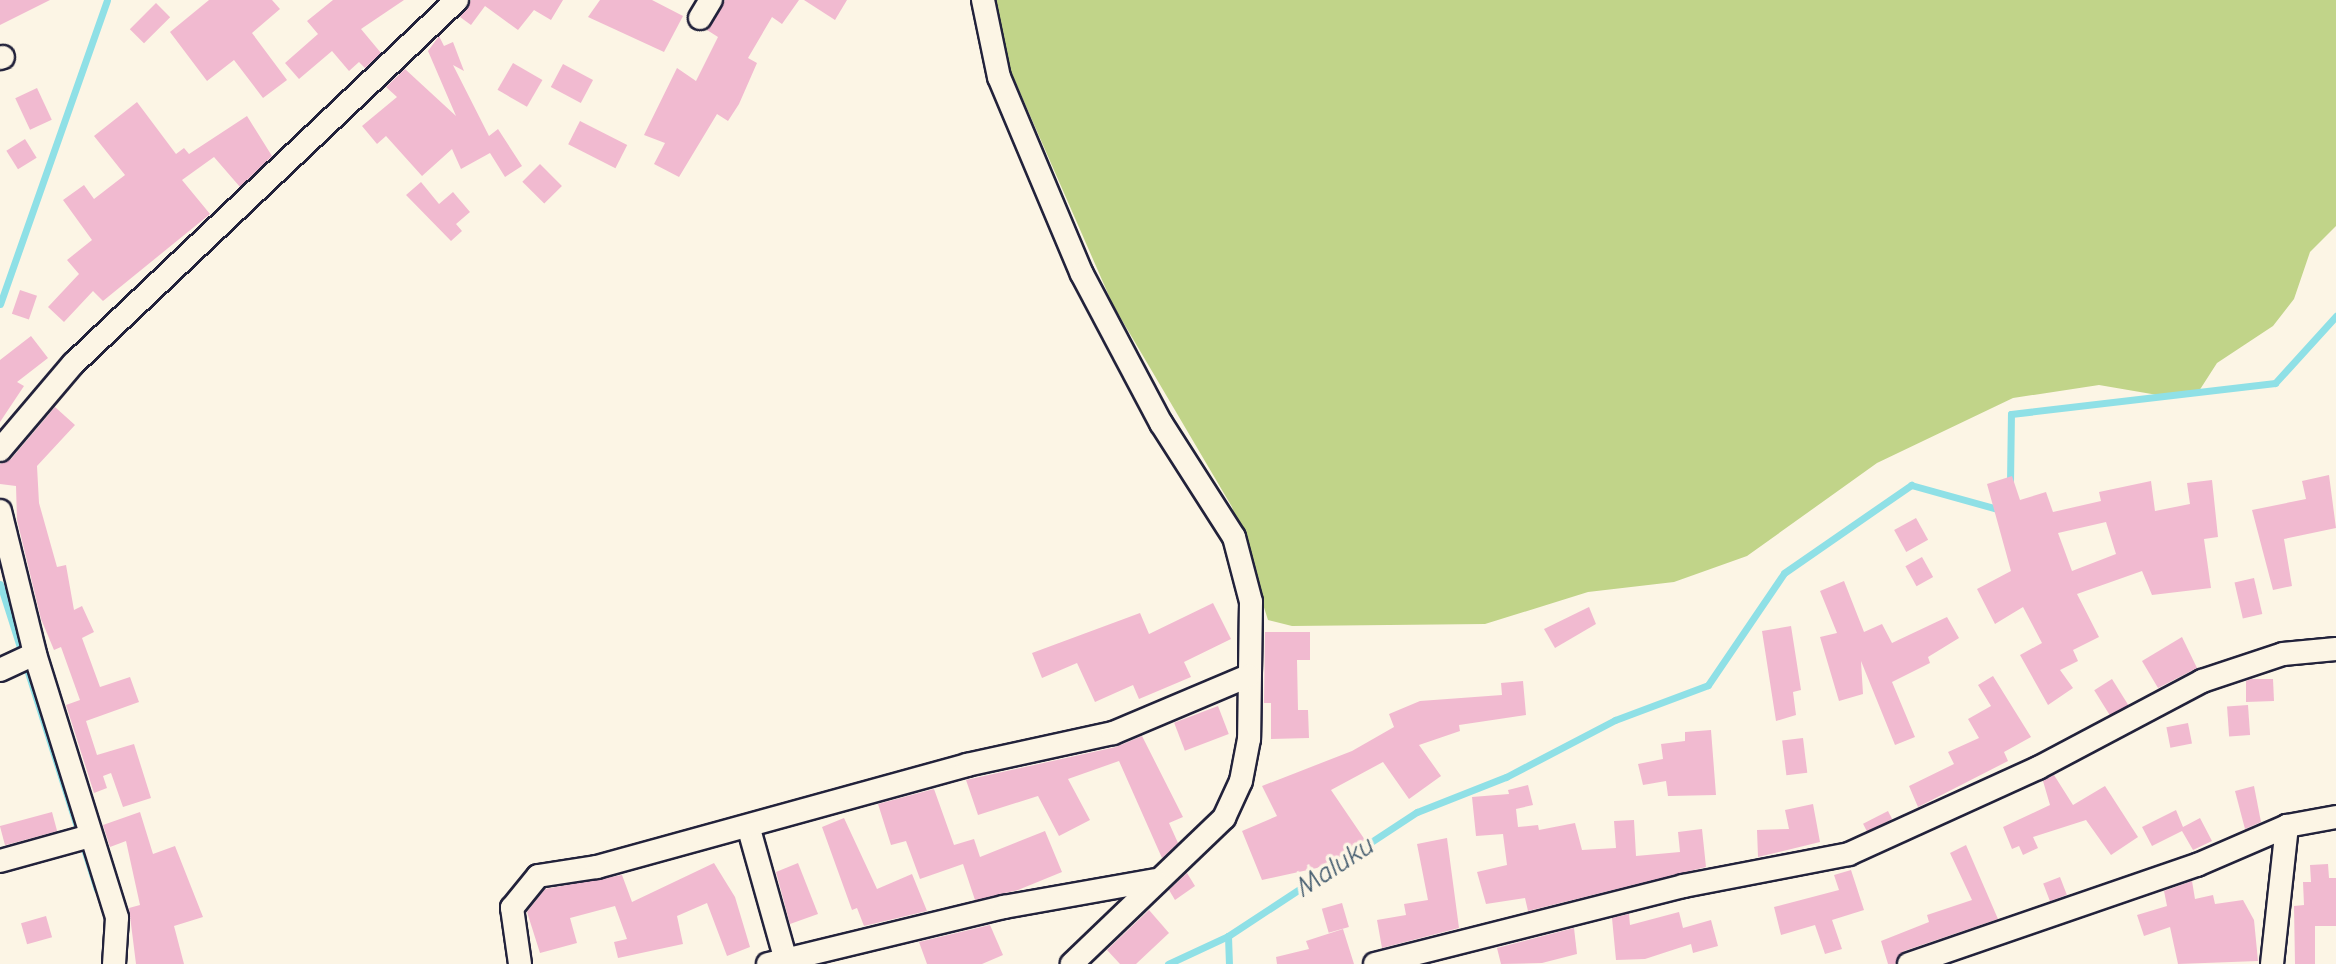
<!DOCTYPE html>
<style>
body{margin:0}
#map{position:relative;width:2336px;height:964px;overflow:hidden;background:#fcf5e5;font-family:"Comic Neue",sans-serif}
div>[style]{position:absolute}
.green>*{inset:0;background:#c1d489}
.stream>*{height:7px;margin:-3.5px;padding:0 3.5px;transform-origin:3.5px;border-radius:3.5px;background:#8fe0e6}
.building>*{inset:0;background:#f1bad0;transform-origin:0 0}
.roads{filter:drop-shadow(2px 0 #22223b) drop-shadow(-2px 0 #22223b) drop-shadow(0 2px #22223b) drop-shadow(0 -2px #22223b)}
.street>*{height:22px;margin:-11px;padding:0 11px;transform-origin:11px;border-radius:11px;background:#fcf5e5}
span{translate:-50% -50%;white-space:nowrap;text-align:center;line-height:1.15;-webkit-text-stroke:7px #fcf5e5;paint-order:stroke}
.water-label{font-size:28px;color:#435b6e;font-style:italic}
</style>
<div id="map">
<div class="green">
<div style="clip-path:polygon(995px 0,2336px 0,2336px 226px,2310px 252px,2294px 299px,2273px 326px,2217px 363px,2199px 391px,2175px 398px,2099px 385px,2013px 398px,1877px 463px,1747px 556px,1674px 582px,1588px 592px,1485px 624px,1292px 626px,1268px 620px,1232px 507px,1113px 305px,1001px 49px)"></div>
</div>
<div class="stream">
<div style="left:0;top:304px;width:322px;rotate:-70.6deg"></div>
<div style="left:2010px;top:483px;width:69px;rotate:-89.2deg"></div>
<div style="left:2011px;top:414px;width:266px;rotate:-6.7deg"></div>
<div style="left:2275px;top:383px;width:91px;rotate:-47.7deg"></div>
<div style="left:0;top:584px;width:320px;rotate:72.4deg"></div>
<div style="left:1228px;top:936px;width:28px;rotate:88deg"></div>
<div style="left:1168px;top:964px;width:66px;rotate:-25deg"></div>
<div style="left:1228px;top:936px;width:226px;rotate:-33.3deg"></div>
<div style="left:1417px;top:812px;width:96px;rotate:-21.5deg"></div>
<div style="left:1506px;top:777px;width:123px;rotate:-27.6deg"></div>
<div style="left:1615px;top:720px;width:99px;rotate:-20.6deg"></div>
<div style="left:1708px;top:685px;width:135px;rotate:-55.8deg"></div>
<div style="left:1784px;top:573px;width:155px;rotate:-34.7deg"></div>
<div style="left:1911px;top:485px;width:93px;rotate:15.5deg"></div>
</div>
<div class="building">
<div style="clip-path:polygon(0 0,50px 0,0 25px)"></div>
<div style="clip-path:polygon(209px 0,272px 0,280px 9px,252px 33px,287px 80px,263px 98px,234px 60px,207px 81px,170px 32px)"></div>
<div style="clip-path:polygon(333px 0,404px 0,361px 29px,381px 53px,365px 68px,359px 62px,349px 71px,332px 51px,299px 79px,285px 63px,318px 34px,307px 21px)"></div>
<div style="clip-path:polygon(471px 0,563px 0,551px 20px,534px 10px,518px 30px,485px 6px,471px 25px,460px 17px)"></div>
<div style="clip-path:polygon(600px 0,652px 0,683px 16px,664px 52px,588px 17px)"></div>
<div style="clip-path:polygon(725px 0,799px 0,782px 24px,772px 17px,748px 58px,757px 63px,739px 104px,728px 121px,717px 114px,679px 177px,654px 164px,665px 143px,644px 135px,677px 68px,696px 81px,718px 37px,707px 30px)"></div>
<div style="clip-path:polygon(804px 0,847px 0,835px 20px)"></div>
<div style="left:156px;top:3px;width:20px;height:37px;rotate:45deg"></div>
<div style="clip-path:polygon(439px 36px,444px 46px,453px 42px,464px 71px,453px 65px,489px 136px,498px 129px,522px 166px,505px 177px,490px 153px,461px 169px,452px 149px,422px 176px,386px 136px,377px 144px,362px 126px,397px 97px,386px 87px,405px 69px,456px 116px,428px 51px)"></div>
<div style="left:513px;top:63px;width:34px;height:31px;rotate:30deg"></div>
<div style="left:563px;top:64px;width:34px;height:26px;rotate:28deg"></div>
<div style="left:37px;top:88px;width:35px;height:24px;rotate:65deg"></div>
<div style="clip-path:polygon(137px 102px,176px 154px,184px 148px,189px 154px,247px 116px,272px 156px,240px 187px,214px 157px,182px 180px,210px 214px,103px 301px,93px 291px,64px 322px,48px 307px,79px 274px,67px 260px,92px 240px,63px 200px,84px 185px,94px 199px,125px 175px,94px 136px)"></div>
<div style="left:580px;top:121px;width:53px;height:26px;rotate:27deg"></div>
<div style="left:25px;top:139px;width:22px;height:22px;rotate:58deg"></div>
<div style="left:540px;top:164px;width:31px;height:25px;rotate:45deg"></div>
<div style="clip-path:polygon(421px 182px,439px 204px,453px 192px,470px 212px,456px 224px,462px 231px,451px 241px,406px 195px)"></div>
<div style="left:20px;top:290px;width:18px;height:25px;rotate:19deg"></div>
<div style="clip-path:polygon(31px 336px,48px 358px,17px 382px,24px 386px,0 422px,0 360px)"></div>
<div style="clip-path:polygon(55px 407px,75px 425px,37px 466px,39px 503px,57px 567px,66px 565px,74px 610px,82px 606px,94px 632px,82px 638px,100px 687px,130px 677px,139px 702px,86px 721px,97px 755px,134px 744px,151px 798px,123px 807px,111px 773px,103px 776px,107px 788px,94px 793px,66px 705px,80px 700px,61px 647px,54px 650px,41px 619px,17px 520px,16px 486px,0 484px,0 464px,11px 459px)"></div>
<div style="clip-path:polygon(2329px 475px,2336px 528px,2284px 539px,2292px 586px,2273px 590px,2252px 510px,2306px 499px,2302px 481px)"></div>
<div style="clip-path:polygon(evenodd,2012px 476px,2020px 500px,2046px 492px,2053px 512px,2101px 501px,2099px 492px,2151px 481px,2155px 511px,2190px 504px,2187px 483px,2212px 480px,2218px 537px,2204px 539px,2211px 588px,2152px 595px,2142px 571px,2077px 594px,2099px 637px,2073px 650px,2078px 661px,2060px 670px,2073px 688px,2048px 705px,2020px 655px,2042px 643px,2023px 607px,1995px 624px,1977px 589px,2011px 571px,1987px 484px,2012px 476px,2106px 522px,2116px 554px,2072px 571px,2058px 533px,2106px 522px)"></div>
<div style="left:1916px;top:518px;width:25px;height:25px;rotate:61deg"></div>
<div style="left:1922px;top:557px;width:23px;height:19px;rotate:61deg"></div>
<div style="left:2254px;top:578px;width:37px;height:20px;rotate:77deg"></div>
<div style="clip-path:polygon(1844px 581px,1864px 632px,1882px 624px,1892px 643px,1947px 617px,1959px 638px,1928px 657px,1930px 663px,1892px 682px,1915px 737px,1895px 745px,1861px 661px,1863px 694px,1839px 701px,1820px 637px,1837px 633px,1820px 591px)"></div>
<div style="clip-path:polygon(1213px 603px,1231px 639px,1184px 662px,1191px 677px,1139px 699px,1133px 685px,1095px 702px,1077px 663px,1042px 678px,1032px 653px,1140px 613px,1149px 634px)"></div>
<div style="clip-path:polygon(1589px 607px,1596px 624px,1555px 648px,1544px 629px)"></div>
<div style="clip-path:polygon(1791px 626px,1801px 690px,1793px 692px,1796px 715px,1776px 721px,1762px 631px)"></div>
<div style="clip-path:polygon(1265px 632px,1310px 632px,1310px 660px,1297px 660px,1298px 710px,1308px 710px,1309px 738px,1271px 739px,1271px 703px,1264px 703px)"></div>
<div style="clip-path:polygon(2182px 637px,2197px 668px,2158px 688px,2142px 661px)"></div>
<div style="clip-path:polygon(1993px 676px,2031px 737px,2004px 752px,2008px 761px,1918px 807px,1909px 786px,1954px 764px,1948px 752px,1979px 738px,1968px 719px,1991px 706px,1978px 685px)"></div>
<div style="left:2112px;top:679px;width:31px;height:21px;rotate:58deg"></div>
<div style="clip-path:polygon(2251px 679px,2273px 679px,2274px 701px,2246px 702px,2246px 681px)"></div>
<div style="clip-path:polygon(1523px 681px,1526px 715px,1459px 725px,1460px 731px,1419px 745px,1441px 776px,1409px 799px,1383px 762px,1331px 790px,1365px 840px,1351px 852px,1317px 868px,1262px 880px,1242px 831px,1277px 816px,1262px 786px,1352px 751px,1394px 727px,1389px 714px,1420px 701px,1502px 695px,1501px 683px)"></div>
<div style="left:2248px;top:705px;width:30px;height:21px;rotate:86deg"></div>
<div style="left:1218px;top:706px;width:30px;height:47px;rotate:69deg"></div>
<div style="left:2188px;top:723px;width:21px;height:22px;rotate:79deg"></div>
<div style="clip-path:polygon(1711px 730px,1716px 795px,1668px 796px,1666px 781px,1643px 785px,1638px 764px,1663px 759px,1661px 744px,1685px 741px,1685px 732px)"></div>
<div style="clip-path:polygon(1142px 736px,1183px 817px,1169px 823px,1178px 843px,1162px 858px,1119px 761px,1068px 779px,1090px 820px,1059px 836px,1038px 796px,978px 815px,966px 780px,1116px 747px)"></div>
<div style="left:1803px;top:738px;width:35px;height:21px;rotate:83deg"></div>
<div style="clip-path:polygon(2054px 775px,2073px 805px,2105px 786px,2138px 837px,2111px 855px,2086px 820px,2033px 837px,2038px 848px,2023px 855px,2019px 846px,2012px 849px,2003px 827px,2050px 805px,2043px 781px)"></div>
<div style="clip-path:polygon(1528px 785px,1533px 805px,1516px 809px,1518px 827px,1538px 825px,1539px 830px,1575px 823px,1582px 850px,1616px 848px,1614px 821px,1634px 820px,1636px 856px,1680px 852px,1678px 832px,1702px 829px,1706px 867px,1528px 911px,1525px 898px,1486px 904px,1477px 872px,1507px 865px,1503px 834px,1476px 836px,1472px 797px,1509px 794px,1508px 790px)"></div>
<div style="clip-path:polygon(2254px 786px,2261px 822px,2245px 829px,2235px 791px)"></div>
<div style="clip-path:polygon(934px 789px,954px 845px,974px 839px,980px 857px,1045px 831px,1062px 872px,1018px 890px,975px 900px,963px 864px,920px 879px,906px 841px,891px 845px,878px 804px)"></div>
<div style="clip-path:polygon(1813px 804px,1820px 842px,1758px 857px,1757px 830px,1789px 829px,1785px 810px)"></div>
<div style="clip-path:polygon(2176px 810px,2183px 827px,2200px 818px,2212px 841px,2193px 850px,2182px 831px,2152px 846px,2142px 827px)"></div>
<div style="left:1888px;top:811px;width:9px;height:28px;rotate:63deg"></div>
<div style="left:52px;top:812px;width:20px;height:54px;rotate:75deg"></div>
<div style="clip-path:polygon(140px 812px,153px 854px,175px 846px,203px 917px,174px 926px,184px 964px,136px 964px,129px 908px,140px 905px,126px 841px,110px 847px,103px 825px)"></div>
<div style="clip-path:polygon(844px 818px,877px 889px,912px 874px,927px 911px,864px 926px,857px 908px,852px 910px,822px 827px)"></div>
<div style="clip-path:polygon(1447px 838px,1459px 928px,1382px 948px,1377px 920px,1406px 915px,1404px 904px,1428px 900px,1417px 844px)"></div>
<div style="clip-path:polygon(1966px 845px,1998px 919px,1904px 951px,1895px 964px,1888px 964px,1881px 941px,1929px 922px,1927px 915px,1972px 900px,1950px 853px)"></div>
<div style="clip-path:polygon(714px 863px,735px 897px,750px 947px,727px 956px,707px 903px,677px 916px,683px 944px,618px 958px,614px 942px,627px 939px,615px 906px,570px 918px,577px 943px,540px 953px,527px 912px,545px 889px,622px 875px,632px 902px)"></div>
<div style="clip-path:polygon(798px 863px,818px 914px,790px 924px,776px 872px)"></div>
<div style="clip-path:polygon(2328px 864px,2329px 878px,2336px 878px,2336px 926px,2315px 926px,2315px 964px,2295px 964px,2294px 906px,2304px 905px,2303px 882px,2311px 882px,2310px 865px)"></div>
<div style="clip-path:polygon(1851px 870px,1864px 910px,1832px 920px,1842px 949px,1825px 954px,1815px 925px,1781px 935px,1774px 907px,1839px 890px,1834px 875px)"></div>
<div style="clip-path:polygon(1187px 873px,1195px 886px,1175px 900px,1169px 890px)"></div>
<div style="left:2060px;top:877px;width:19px;height:18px;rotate:69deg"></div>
<div style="clip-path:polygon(2192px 881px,2195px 899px,2213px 895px,2215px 904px,2243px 900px,2254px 920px,2258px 961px,2178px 964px,2170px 927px,2144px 936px,2137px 915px,2167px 906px,2164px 891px)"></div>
<div style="left:1342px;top:903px;width:25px;height:21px;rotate:74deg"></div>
<div style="clip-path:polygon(1149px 910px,1169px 933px,1136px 964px,1120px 964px,1107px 950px)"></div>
<div style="clip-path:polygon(1679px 912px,1683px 928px,1711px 920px,1718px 946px,1693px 953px,1691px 944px,1645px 959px,1616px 960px,1612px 918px,1629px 914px,1630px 925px)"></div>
<div style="left:46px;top:916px;width:22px;height:26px;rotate:74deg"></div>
<div style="clip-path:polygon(990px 925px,1003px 955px,982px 964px,927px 964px,919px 942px)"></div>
<div style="clip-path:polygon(1574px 928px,1577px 954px,1542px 963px,1501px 964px,1497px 948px)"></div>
<div style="clip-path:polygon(1343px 929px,1354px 964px,1277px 964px,1276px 957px,1309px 949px,1306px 941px)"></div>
</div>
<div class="roads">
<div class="street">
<div style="left:983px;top:0;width:79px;rotate:78.3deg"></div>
<div style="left:999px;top:77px;width:214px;rotate:67.2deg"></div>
<div style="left:1082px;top:274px;width:169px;rotate:62.1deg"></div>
<div style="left:1161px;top:423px;width:135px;rotate:57.4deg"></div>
<div style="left:1234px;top:537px;width:67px;rotate:75.3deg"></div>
<div style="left:1251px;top:602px;width:137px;rotate:90.8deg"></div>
<div style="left:1249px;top:739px;width:43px;rotate:100.8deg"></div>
<div style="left:1241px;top:781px;width:41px;rotate:114.7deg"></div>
<div style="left:1224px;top:818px;width:211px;rotate:136.2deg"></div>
<div style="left:700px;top:18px;width:21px;rotate:-59deg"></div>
<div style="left:0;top:58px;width:3px;rotate:-18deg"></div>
<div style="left:0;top:450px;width:113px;rotate:-49.7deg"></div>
<div style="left:73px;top:364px;width:529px;rotate:-43.47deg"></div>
<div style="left:0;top:511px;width:147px;rotate:76.2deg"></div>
<div style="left:35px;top:654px;width:276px;rotate:72.7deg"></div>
<div style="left:117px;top:918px;width:46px;rotate:93.7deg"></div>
<div style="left:0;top:670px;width:38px;rotate:-25deg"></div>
<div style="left:749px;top:829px;width:140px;rotate:74.3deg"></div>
<div style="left:0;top:861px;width:93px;rotate:-15.5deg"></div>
<div style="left:520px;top:964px;width:57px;rotate:-98.1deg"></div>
<div style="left:512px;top:908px;width:41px;rotate:-50.9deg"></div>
<div style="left:538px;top:876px;width:60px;rotate:-8.7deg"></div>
<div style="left:597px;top:867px;width:384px;rotate:-15.4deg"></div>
<div style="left:967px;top:765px;width:149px;rotate:-12.4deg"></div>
<div style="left:1113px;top:733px;width:147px;rotate:-22.9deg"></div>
<div style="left:768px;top:964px;width:243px;rotate:-13.6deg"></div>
<div style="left:1004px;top:907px;width:153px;rotate:-10.1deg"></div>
<div style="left:1375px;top:964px;width:318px;rotate:-14.2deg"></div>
<div style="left:1683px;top:886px;width:169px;rotate:-10.9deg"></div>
<div style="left:1849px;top:854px;width:208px;rotate:-24.5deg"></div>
<div style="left:2038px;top:768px;width:186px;rotate:-27.9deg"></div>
<div style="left:2202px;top:681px;width:85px;rotate:-18.4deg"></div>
<div style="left:2283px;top:654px;width:53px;rotate:-5.4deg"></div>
<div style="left:1909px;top:964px;width:305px;rotate:-19deg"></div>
<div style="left:2197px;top:865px;width:98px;rotate:-23.4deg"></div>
<div style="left:2287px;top:826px;width:50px;rotate:-10.4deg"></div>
<div style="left:2272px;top:964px;width:139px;rotate:-83.8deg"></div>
</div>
</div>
<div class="water-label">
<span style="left:1335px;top:866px;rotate:-33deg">Maluku</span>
</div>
</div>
